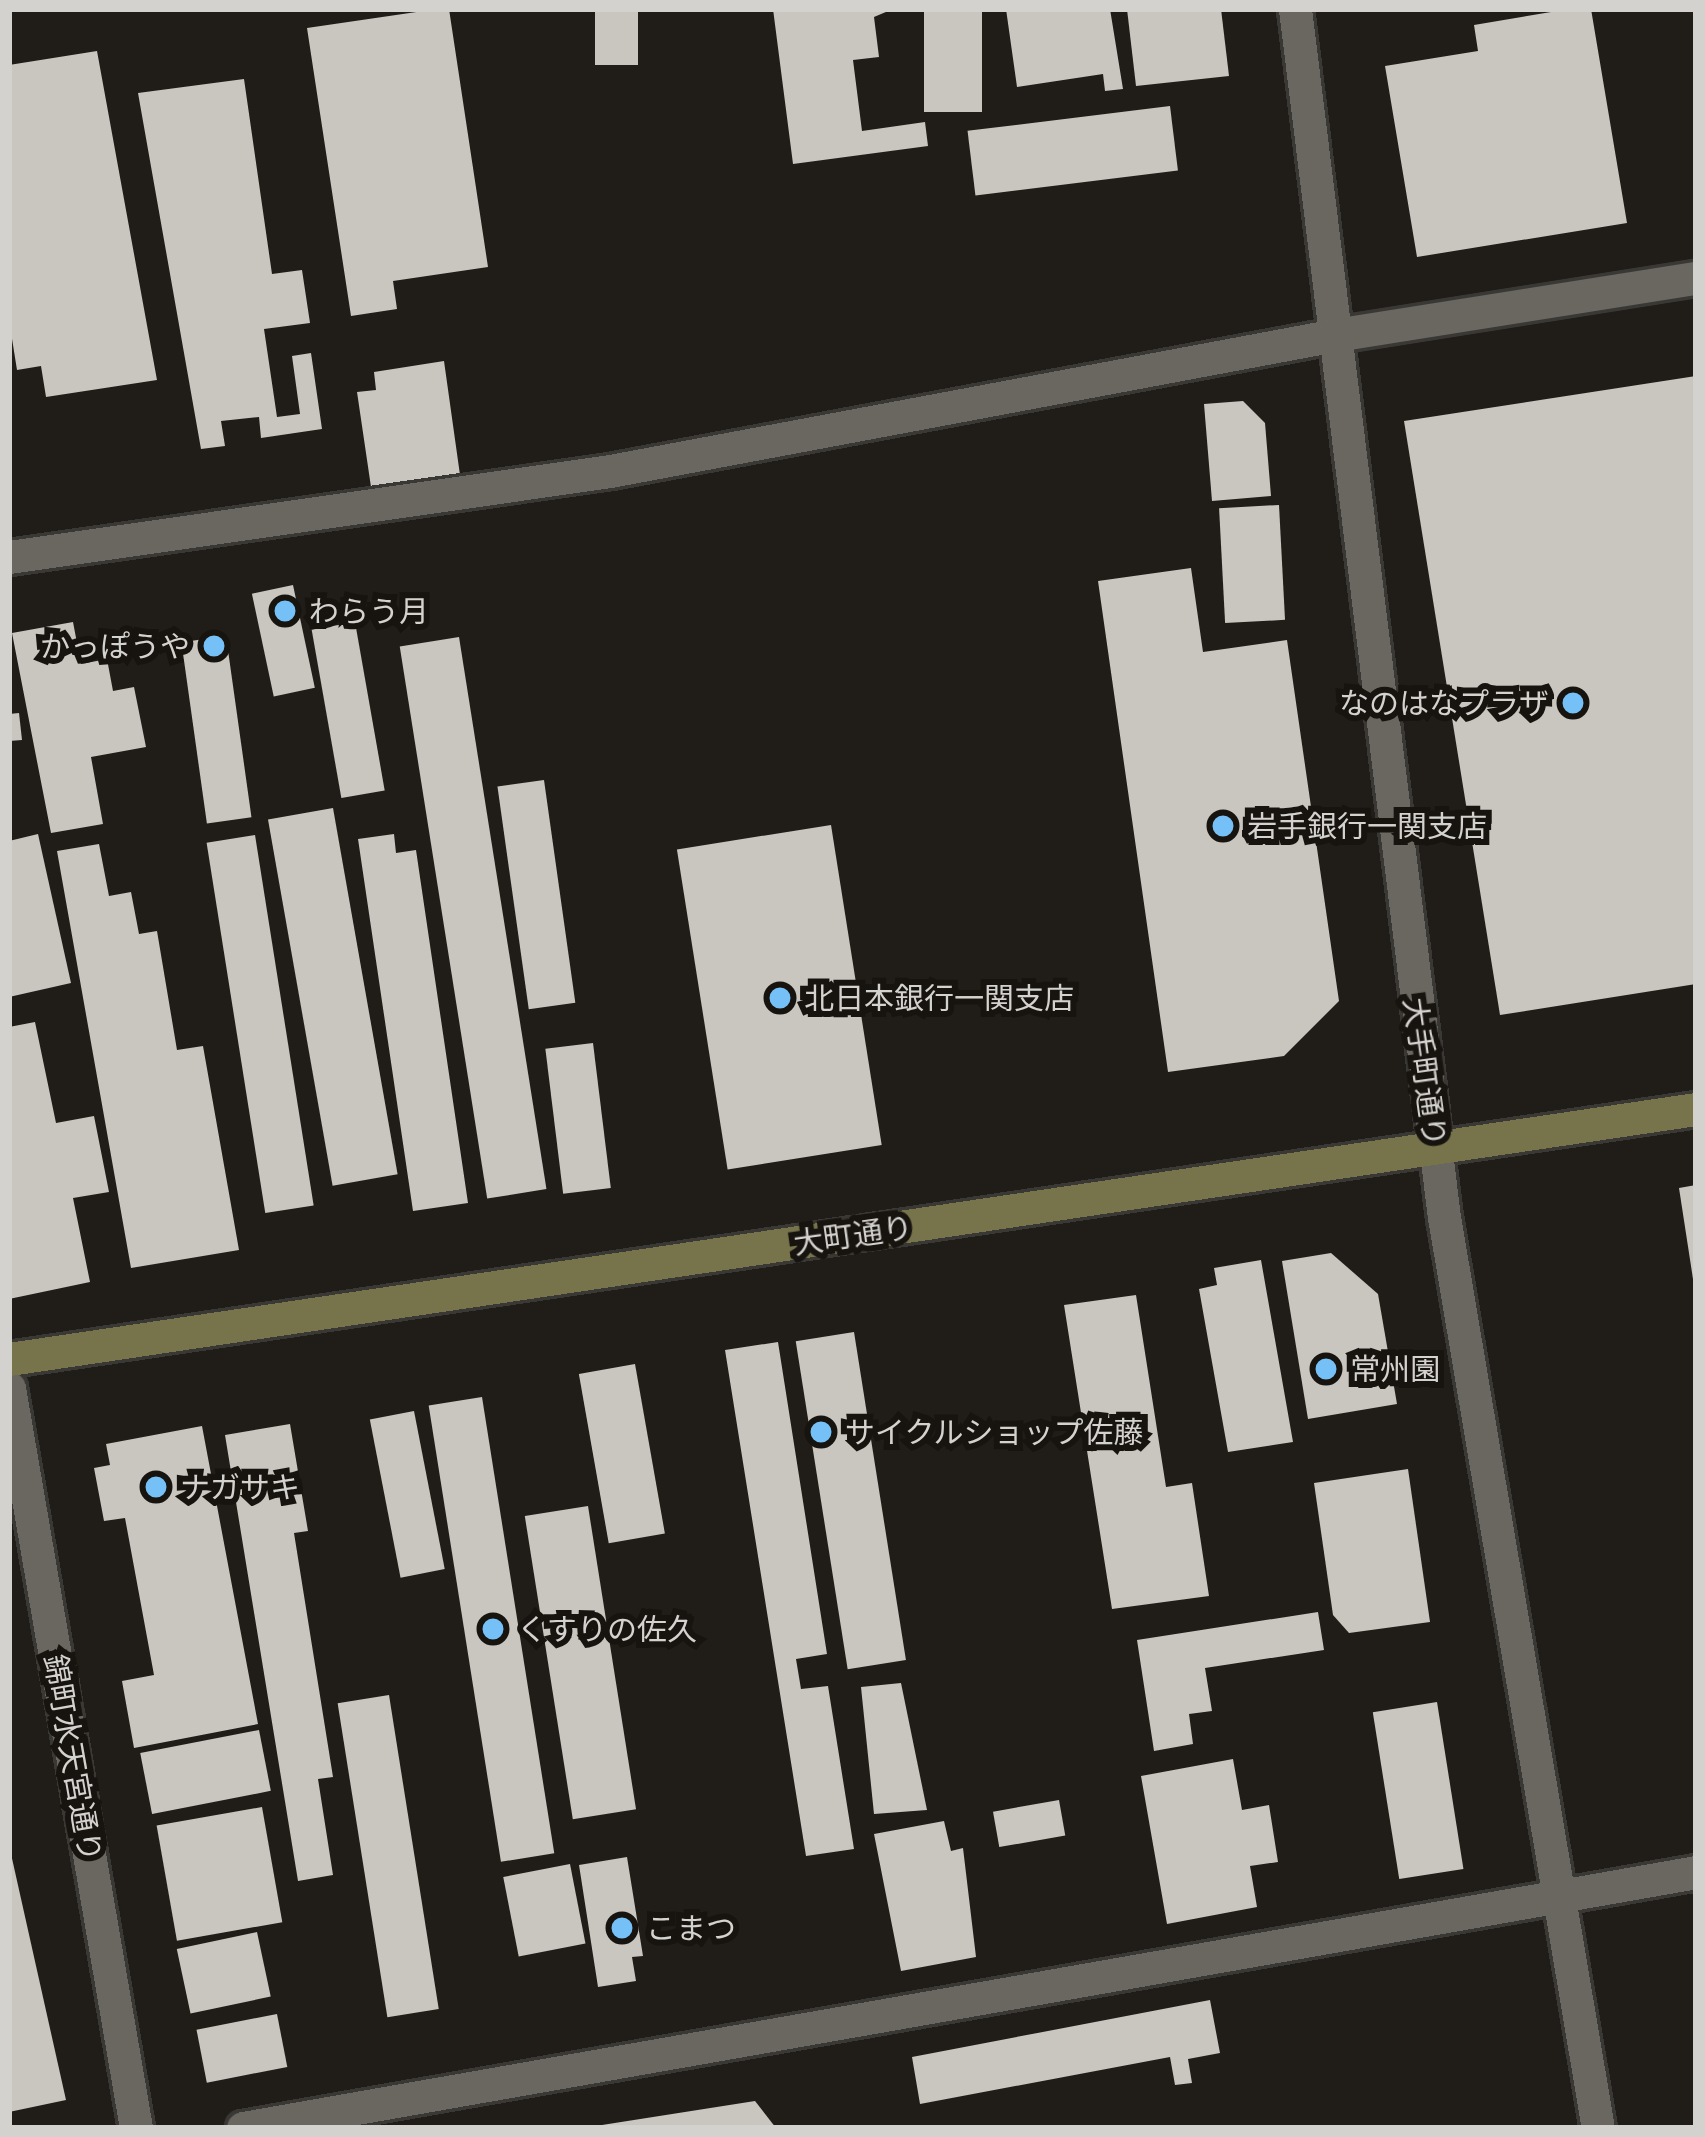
<!DOCTYPE html>
<meta charset="utf-8">
<style>
body{margin:0}
#map{position:relative;width:1705px;height:2137px;overflow:hidden;background:#201d19;font-family:Merriweather,"Noto Sans JP",serif}
div>[style]{position:absolute}
.building>*{inset:0;background:#c9c5bf;transform-origin:0 0}
.roads{filter:drop-shadow(3px 0 #3a3835) drop-shadow(-3px 0 #3a3835) drop-shadow(0 3px #3a3835) drop-shadow(0 -3px #3a3835)}
.minor>*{height:33px;margin:-16.5px;padding:0 16.5px;transform-origin:16.5px;border-radius:16.5px;background:#6a6761}
.tertiary>*{height:33px;margin:-16.5px;padding:0 16.5px;transform-origin:16.5px;border-radius:16.5px;background:#6a6761}
.secondary>*{height:33px;margin:-16.5px;padding:0 16.5px;transform-origin:16.5px;border-radius:16.5px;background:#77744c}
.dots>*{width:33px;height:33px;translate:-50% -50%;box-sizing:border-box;border:6px solid #171410;border-radius:50%}
span{translate:-50% -50%;white-space:nowrap;text-align:center;line-height:1.15;-webkit-text-stroke:12px #171410;paint-order:stroke}
.poi-label{font-size:30px;color:#d4d2cf}
.left{translate:0 -50%;text-align:left}
.right{translate:-100% -50%;text-align:right}
.street-label{font-size:30px;color:#d4d2cf}
.frame{position:absolute;inset:0;border:12px solid #d4d2cf;pointer-events:none}
</style>
<div id="map">
<div class="building">
<div style="clip-path:polygon(437px 9px,449px 9px,488px 267px,393px 281px,397px 309px,351px 316px,307px 28px)"></div>
<div style="left:595px;top:9px;width:43px;height:56px"></div>
<div style="clip-path:polygon(773px 9px,893px 9px,874px 17px,879px 57px,853px 60px,862px 131px,925px 122px,928px 146px,793px 164px)"></div>
<div style="left:924px;top:9px;width:58px;height:103px"></div>
<div style="clip-path:polygon(1006px 9px,1110px 9px,1123px 89px,1105px 91px,1103px 74px,1017px 87px)"></div>
<div style="clip-path:polygon(1127px 9px,1221px 9px,1229px 76px,1136px 86px)"></div>
<div style="clip-path:polygon(1569px 9px,1591px 9px,1627px 223px,1417px 257px,1385px 66px,1478px 51px,1474px 25px)"></div>
<div style="clip-path:polygon(97px 51px,157px 380px,46px 397px,41px 366px,17px 370px,9px 320px,9px 65px)"></div>
<div style="clip-path:polygon(244px 79px,272px 274px,302px 270px,310px 323px,264px 329px,277px 417px,300px 414px,292px 356px,311px 353px,322px 429px,261px 438px,259px 417px,221px 421px,225px 446px,201px 449px,138px 93px)"></div>
<div style="left:1170px;top:106px;width:65px;height:204px;rotate:83deg"></div>
<div style="clip-path:polygon(444px 361px,460px 475px,371px 487px,357px 392px,376px 390px,374px 372px)"></div>
<div style="clip-path:polygon(1696px 376px,1696px 984px,1500px 1015px,1404px 421px)"></div>
<div style="clip-path:polygon(1243px 401px,1265px 423px,1271px 496px,1212px 501px,1204px 404px)"></div>
<div style="left:1279px;top:505px;width:115px;height:60px;rotate:87deg"></div>
<div style="clip-path:polygon(1191px 568px,1203px 652px,1287px 640px,1339px 1001px,1284px 1056px,1168px 1072px,1098px 581px)"></div>
<div style="left:293px;top:585px;width:105px;height:42px;rotate:78deg"></div>
<div style="clip-path:polygon(73px 622px,81px 664px,107px 659px,113px 691px,134px 687px,146px 747px,91px 757px,103px 824px,51px 833px,12px 633px)"></div>
<div style="left:355px;top:622px;width:171px;height:44px;rotate:80deg"></div>
<div style="left:226px;top:636px;width:183px;height:45px;rotate:82deg"></div>
<div style="left:459px;top:637px;width:559px;height:60px;rotate:81deg"></div>
<div style="clip-path:polygon(19px 713px,22px 740px,9px 741px,9px 714px)"></div>
<div style="left:544px;top:780px;width:225px;height:47px;rotate:82deg"></div>
<div style="left:333px;top:808px;width:372px;height:66px;rotate:80deg"></div>
<div style="left:831px;top:825px;width:324px;height:156px;rotate:81deg"></div>
<div style="clip-path:polygon(38px 834px,71px 983px,9px 997px,9px 841px)"></div>
<div style="clip-path:polygon(394px 834px,396px 853px,416px 850px,468px 1203px,413px 1211px,358px 839px)"></div>
<div style="left:255px;top:835px;width:375px;height:49px;rotate:81deg"></div>
<div style="clip-path:polygon(99px 844px,109px 896px,131px 892px,139px 934px,157px 931px,177px 1050px,203px 1046px,239px 1250px,131px 1268px,57px 851px)"></div>
<div style="clip-path:polygon(35px 1022px,56px 1123px,94px 1116px,109px 1192px,73px 1198px,90px 1282px,9px 1299px,9px 1027px)"></div>
<div style="left:593px;top:1043px;width:146px;height:48px;rotate:83deg"></div>
<div style="clip-path:polygon(1696px 1185px,1696px 1279px,1693px 1279px,1679px 1188px)"></div>
<div style="clip-path:polygon(1331px 1253px,1378px 1294px,1397px 1404px,1308px 1419px,1282px 1261px)"></div>
<div style="clip-path:polygon(1261px 1260px,1293px 1442px,1228px 1452px,1199px 1289px,1217px 1285px,1214px 1268px)"></div>
<div style="clip-path:polygon(1136px 1295px,1166px 1487px,1192px 1483px,1209px 1596px,1112px 1609px,1064px 1305px)"></div>
<div style="left:854px;top:1332px;width:332px;height:59px;rotate:81deg"></div>
<div style="clip-path:polygon(778px 1342px,827px 1654px,796px 1659px,801px 1689px,828px 1686px,854px 1849px,806px 1856px,725px 1350px)"></div>
<div style="left:635px;top:1364px;width:172px;height:57px;rotate:80deg"></div>
<div style="left:482px;top:1397px;width:462px;height:54px;rotate:81deg"></div>
<div style="left:414px;top:1411px;width:161px;height:45px;rotate:79deg"></div>
<div style="clip-path:polygon(290px 1424px,308px 1531px,294px 1533px,333px 1777px,318px 1779px,333px 1875px,298px 1881px,225px 1435px)"></div>
<div style="clip-path:polygon(202px 1426px,258px 1724px,134px 1748px,122px 1681px,154px 1675px,125px 1518px,104px 1521px,94px 1468px,110px 1465px,106px 1444px)"></div>
<div style="clip-path:polygon(1408px 1469px,1430px 1622px,1349px 1633px,1333px 1615px,1314px 1483px)"></div>
<div style="left:588px;top:1506px;width:307px;height:64px;rotate:81deg"></div>
<div style="clip-path:polygon(1318px 1612px,1324px 1650px,1205px 1668px,1212px 1711px,1189px 1714px,1193px 1744px,1154px 1751px,1137px 1640px)"></div>
<div style="clip-path:polygon(901px 1683px,927px 1810px,874px 1814px,861px 1687px)"></div>
<div style="left:389px;top:1695px;width:318px;height:52px;rotate:81deg"></div>
<div style="left:1437px;top:1702px;width:169px;height:65px;rotate:81deg"></div>
<div style="left:259px;top:1730px;width:62px;height:121px;rotate:79deg"></div>
<div style="clip-path:polygon(1233px 1759px,1242px 1810px,1269px 1805px,1278px 1862px,1250px 1866px,1257px 1907px,1167px 1924px,1141px 1776px)"></div>
<div style="left:1059px;top:1800px;width:36px;height:67px;rotate:80deg"></div>
<div style="left:262px;top:1807px;width:117px;height:107px;rotate:80deg"></div>
<div style="clip-path:polygon(944px 1821px,951px 1851px,963px 1848px,976px 1957px,901px 1971px,874px 1834px)"></div>
<div style="clip-path:polygon(9px 1845px,66px 2100px,9px 2112px)"></div>
<div style="clip-path:polygon(627px 1857px,643px 1956px,632px 1957px,636px 1981px,598px 1987px,579px 1865px)"></div>
<div style="left:570px;top:1864px;width:81px;height:68px;rotate:79deg"></div>
<div style="left:257px;top:1932px;width:66px;height:82px;rotate:78deg"></div>
<div style="clip-path:polygon(1210px 2000px,1220px 2053px,1188px 2059px,1192px 2083px,1175px 2085px,1170px 2057px,920px 2104px,912px 2057px)"></div>
<div style="left:277px;top:2014px;width:54px;height:82px;rotate:79deg"></div>
<div style="clip-path:polygon(755px 2101px,776px 2128px,602px 2128px,602px 2125px)"></div>
</div>
<div class="roads">
<div class="minor">
<div style="left:9px;top:557px;width:607px;rotate:-8.14deg"></div>
<div style="left:610px;top:471px;width:738px;rotate:-10.62deg"></div>
<div style="left:243px;top:2128px;width:1475px;rotate:-9.99deg"></div>
</div>
<div class="tertiary">
<div style="left:1295px;top:9px;width:1217px;rotate:82.97deg"></div>
<div style="left:1444px;top:1217px;width:924px;rotate:80.41deg"></div>
<div style="left:1335px;top:335px;width:365px;rotate:-9deg"></div>
<div style="left:9px;top:1388px;width:751px;rotate:80.26deg"></div>
</div>
<div class="secondary">
<div style="left:9px;top:1359px;width:1705px;rotate:-8.43deg"></div>
</div>
</div>
<div class="dots">
<div style="left:285px;top:611px;background:#75c0f6"></div>
<div style="left:214px;top:646px;background:#75c0f6"></div>
<div style="left:1573px;top:703px;background:#75c0f6"></div>
<div style="left:1223px;top:826px;background:#75c0f6"></div>
<div style="left:780px;top:998px;background:#75c0f6"></div>
<div style="left:1326px;top:1369px;background:#75c0f6"></div>
<div style="left:821px;top:1432px;background:#75c0f6"></div>
<div style="left:156px;top:1487px;background:#75c0f6"></div>
<div style="left:493px;top:1629px;background:#75c0f6"></div>
<div style="left:622px;top:1928px;background:#75c0f6"></div>
</div>
<div class="poi-label">
<span class="left" style="left:309px;top:611px">わらう月</span>
<span class="right" style="left:190px;top:646px">かっぽうや</span>
<span class="right" style="left:1549px;top:703px">なのはなプラザ</span>
<span class="left" style="left:1247px;top:826px">岩手銀行一関支店</span>
<span class="left" style="left:804px;top:998px">北日本銀行一関支店</span>
<span class="left" style="left:1350px;top:1369px">常州園</span>
<span class="left" style="left:845px;top:1432px">サイクルショップ佐藤</span>
<span class="left" style="left:180px;top:1487px">ナガサキ</span>
<span class="left" style="left:517px;top:1629px">くすりの佐久</span>
<span class="left" style="left:646px;top:1928px">こまつ</span>
</div>
<div class="street-label">
<span style="left:1425px;top:1072px;rotate:82deg">大手町通り</span>
<span style="left:853px;top:1235px;rotate:-8deg">大町通り</span>
<span style="left:73px;top:1758px;rotate:80deg">錦町水天宮通り</span>
</div>
<div class="frame"></div>
</div>
